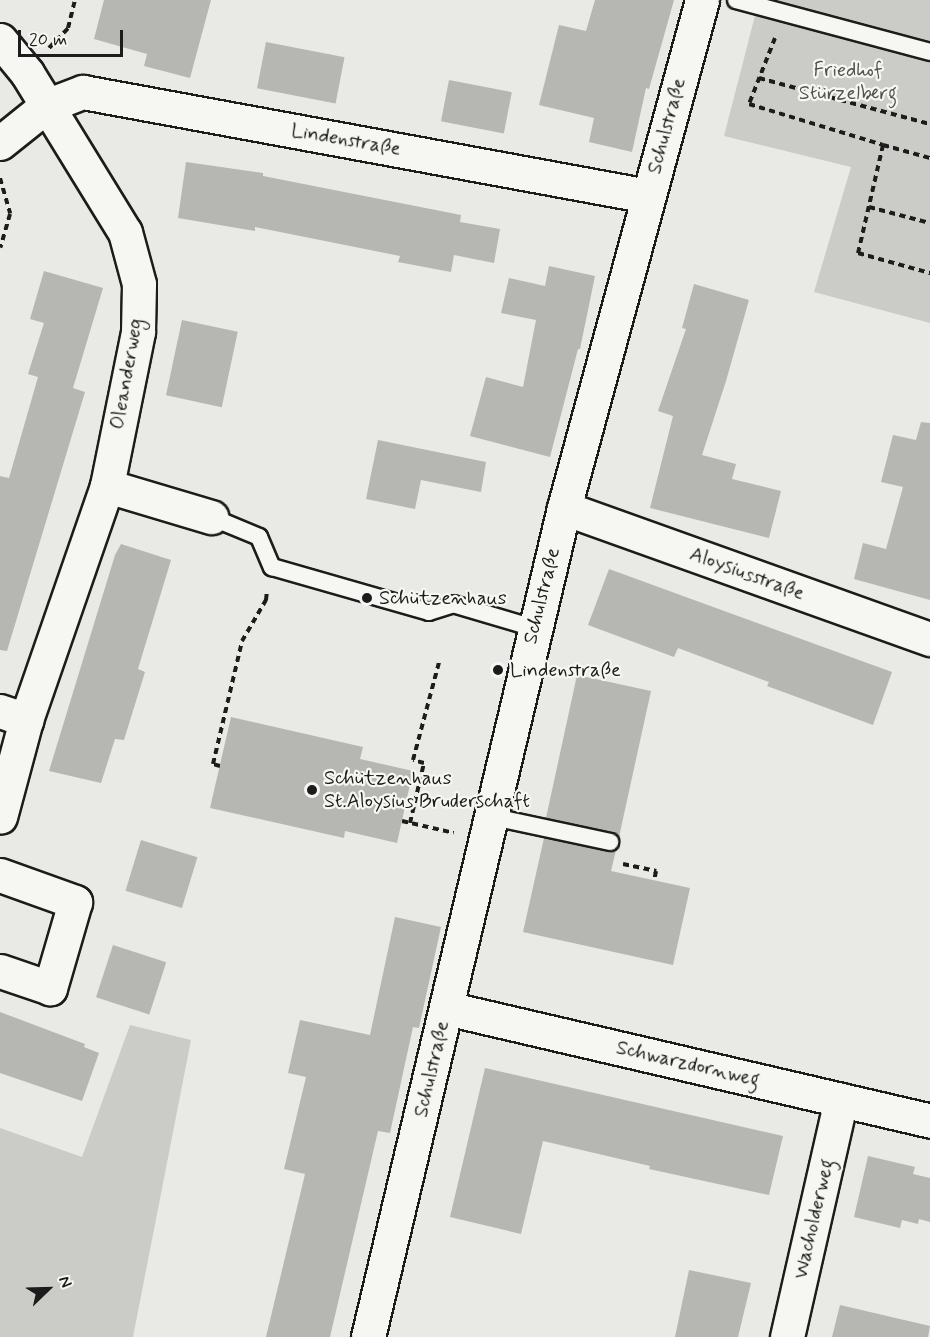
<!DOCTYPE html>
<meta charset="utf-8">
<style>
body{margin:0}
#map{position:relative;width:930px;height:1337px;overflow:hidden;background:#e9e9e5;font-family:Mynerve,sans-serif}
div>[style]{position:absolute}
.green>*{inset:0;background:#cbcbc7}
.building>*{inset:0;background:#b6b6b3;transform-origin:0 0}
.path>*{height:4px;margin-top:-2px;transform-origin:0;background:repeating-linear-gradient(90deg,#1c1c1c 0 6px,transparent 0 10.5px)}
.roads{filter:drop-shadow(2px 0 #1c1c1c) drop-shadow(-2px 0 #1c1c1c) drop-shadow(0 2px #1c1c1c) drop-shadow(0 -2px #1c1c1c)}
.lane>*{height:16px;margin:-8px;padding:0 8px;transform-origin:8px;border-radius:8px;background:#f6f6f2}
.street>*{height:33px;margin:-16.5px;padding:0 16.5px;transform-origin:16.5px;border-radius:16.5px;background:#f6f6f2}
.dots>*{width:16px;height:16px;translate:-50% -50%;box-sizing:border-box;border:3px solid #f6f6f2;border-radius:50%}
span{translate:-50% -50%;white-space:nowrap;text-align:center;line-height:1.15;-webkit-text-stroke:4.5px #f6f6f2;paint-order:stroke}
.park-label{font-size:20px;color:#51514f}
.street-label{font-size:20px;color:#1c1c1c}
.poi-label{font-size:20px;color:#1c1c1c}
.left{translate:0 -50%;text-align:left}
.north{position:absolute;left:18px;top:1259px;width:60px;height:60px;-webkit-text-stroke:4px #f6f6f2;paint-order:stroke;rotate:67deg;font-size:16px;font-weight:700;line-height:24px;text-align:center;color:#1c1c1c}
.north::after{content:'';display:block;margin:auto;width:21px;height:27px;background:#1c1c1c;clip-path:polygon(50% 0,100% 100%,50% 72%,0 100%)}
.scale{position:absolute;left:18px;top:30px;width:105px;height:27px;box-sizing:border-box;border:3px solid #1c1c1c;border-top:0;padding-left:8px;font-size:18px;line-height:21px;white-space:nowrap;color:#1c1c1c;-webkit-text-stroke:4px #f6f6f2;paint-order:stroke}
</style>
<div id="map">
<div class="green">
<div style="clip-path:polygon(759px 0,930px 0,930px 323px,814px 292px,851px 167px,724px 136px)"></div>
<div style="clip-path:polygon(130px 1025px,191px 1040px,133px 1337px,0 1337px,0 1128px,82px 1157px)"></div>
</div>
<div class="building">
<div style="clip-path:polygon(104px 0,211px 0,190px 78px,144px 66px,147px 54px,94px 39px)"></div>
<div style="clip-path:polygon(595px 0,674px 0,649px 89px,646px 88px,632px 152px,589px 142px,594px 118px,539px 105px,559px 25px,586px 31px)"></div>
<div style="left:266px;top:42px;width:80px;height:47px;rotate:11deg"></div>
<div style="left:449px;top:80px;width:64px;height:42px;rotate:11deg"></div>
<div style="clip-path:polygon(186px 162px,263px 173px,263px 176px,461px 215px,460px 222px,500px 229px,494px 263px,454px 255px,451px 272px,398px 262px,400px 256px,255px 227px,255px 231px,178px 218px)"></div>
<div style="clip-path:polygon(549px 266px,595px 276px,580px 349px,578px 349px,550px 457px,470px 436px,486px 377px,523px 387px,536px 320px,501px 313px,509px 278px,545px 286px)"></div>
<div style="clip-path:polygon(44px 271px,103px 288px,73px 388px,85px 392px,7px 651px,0 650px,0 476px,9px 478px,38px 377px,28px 374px,44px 323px,30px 319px)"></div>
<div style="clip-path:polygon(694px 284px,749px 300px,726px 381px,702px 455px,736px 464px,732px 479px,781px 491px,769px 538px,650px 508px,673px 416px,658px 411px,686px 329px,682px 328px)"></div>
<div style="left:182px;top:320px;width:57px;height:77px;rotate:12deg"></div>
<div style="clip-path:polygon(921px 422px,930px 423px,930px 600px,854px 579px,863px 543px,886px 549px,903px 487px,881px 482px,893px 435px,916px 440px)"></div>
<div style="clip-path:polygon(378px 440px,486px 462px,481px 492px,421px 480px,415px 509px,366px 499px)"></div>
<div style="clip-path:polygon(121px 544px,171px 560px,138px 669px,145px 672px,124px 740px,115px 739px,101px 783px,49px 771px,115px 555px)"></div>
<div style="clip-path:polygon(609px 569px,892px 672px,873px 725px,767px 686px,769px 682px,678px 648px,674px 657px,588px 625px)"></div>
<div style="clip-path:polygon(577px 675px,651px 691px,619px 837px,612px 832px,546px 818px)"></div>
<div style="clip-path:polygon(231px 717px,363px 747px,360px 759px,413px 771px,397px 843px,345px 831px,344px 838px,210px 808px)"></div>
<div style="clip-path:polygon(544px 838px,608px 852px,616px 850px,611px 871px,690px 888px,673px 965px,523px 932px)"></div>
<div style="left:141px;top:840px;width:59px;height:53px;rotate:17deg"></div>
<div style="clip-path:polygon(395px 917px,441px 927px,419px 1028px,413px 1027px,390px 1133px,378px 1131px,330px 1337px,266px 1337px,305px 1174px,284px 1169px,306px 1077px,288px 1073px,300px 1020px,370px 1035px)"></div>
<div style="left:113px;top:945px;width:56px;height:55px;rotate:18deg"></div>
<div style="clip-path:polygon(0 1012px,85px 1044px,84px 1047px,99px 1053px,82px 1101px,0 1073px)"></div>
<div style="clip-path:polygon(485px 1068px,783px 1136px,769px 1195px,649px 1169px,650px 1166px,543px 1141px,521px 1234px,450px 1217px)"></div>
<div style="clip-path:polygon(868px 1156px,915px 1167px,913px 1174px,930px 1178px,930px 1222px,919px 1219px,918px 1224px,902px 1220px,900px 1228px,854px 1217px)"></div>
<div style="clip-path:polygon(689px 1270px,751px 1283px,738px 1337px,675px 1337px)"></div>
<div style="clip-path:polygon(840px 1305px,930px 1326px,928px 1337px,832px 1337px)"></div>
</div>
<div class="path">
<div style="left:775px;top:38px;width:71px;rotate:111.5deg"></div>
<div style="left:749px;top:104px;width:140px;rotate:17deg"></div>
<div style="left:883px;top:145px;width:111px;rotate:103deg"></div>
<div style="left:858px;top:253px;width:75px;rotate:15.5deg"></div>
<div style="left:49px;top:48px;width:28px;rotate:-46deg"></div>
<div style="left:68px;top:28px;width:29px;rotate:-76deg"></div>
<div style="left:759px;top:78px;width:177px;rotate:15.1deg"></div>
<div style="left:883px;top:145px;width:49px;rotate:15.5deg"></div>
<div style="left:0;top:178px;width:37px;rotate:74deg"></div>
<div style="left:10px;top:214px;width:35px;rotate:106deg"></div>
<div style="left:869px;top:207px;width:63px;rotate:14.7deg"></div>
<div style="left:220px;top:766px;width:7px;rotate:-164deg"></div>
<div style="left:213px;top:764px;width:126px;rotate:-76.7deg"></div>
<div style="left:242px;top:641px;width:48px;rotate:-59.7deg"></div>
<div style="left:266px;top:600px;width:9px;rotate:-84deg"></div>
<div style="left:402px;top:821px;width:53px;rotate:13deg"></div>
<div style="left:410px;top:823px;width:62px;rotate:-76.9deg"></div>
<div style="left:424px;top:763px;width:11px;rotate:-165deg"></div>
<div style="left:413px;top:760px;width:101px;rotate:-75.1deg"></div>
<div style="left:623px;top:864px;width:34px;rotate:12deg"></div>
<div style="left:656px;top:871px;width:10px;rotate:101deg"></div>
</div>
<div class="roads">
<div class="lane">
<div style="left:736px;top:0;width:201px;rotate:15deg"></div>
<div style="left:211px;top:517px;width:52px;rotate:22.6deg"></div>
<div style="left:259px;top:537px;width:33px;rotate:67deg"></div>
<div style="left:272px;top:567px;width:163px;rotate:16deg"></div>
<div style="left:429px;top:612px;width:25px;rotate:-18deg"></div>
<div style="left:453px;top:604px;width:84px;rotate:16.5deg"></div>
<div style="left:489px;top:816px;width:124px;rotate:12.1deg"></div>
</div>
<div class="street">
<div style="left:0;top:40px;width:43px;rotate:50.7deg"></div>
<div style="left:27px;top:73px;width:187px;rotate:58.4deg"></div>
<div style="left:125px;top:232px;width:54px;rotate:74.9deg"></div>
<div style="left:139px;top:284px;width:48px;rotate:91.2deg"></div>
<div style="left:138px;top:332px;width:157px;rotate:101.4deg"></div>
<div style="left:107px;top:486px;width:248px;rotate:109.1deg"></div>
<div style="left:26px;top:720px;width:100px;rotate:105deg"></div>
<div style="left:0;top:143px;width:59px;rotate:-38.8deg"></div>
<div style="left:46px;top:106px;width:40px;rotate:-21deg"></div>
<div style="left:83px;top:92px;width:574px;rotate:10.43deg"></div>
<div style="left:107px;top:486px;width:109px;rotate:16.6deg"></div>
<div style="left:564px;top:508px;width:389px;rotate:19.7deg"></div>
<div style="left:0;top:711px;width:28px;rotate:19deg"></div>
<div style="left:0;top:875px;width:80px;rotate:19.8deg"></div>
<div style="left:75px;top:902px;width:90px;rotate:106.2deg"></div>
<div style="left:50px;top:988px;width:53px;rotate:-161.2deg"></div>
<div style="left:446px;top:1008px;width:497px;rotate:13.1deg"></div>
<div style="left:368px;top:1337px;width:852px;rotate:-76.7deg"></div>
<div style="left:564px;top:508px;width:526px;rotate:-74.8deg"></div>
<div style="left:787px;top:1337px;width:243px;rotate:-77.2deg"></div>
</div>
</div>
<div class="dots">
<div style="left:367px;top:598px;background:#1c1c1c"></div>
<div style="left:498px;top:670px;background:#1c1c1c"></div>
<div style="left:312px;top:790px;background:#1c1c1c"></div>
</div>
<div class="park-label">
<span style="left:848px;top:82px">Friedhof<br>Stürzelberg</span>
</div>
<div class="street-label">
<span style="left:667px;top:126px;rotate:-75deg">Schulstraße</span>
<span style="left:346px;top:140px;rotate:10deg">Lindenstraße</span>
<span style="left:127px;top:374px;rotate:-80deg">Oleanderweg</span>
<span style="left:747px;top:574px;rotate:20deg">Aloysiusstraße</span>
<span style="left:542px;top:596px;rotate:-76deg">Schulstraße</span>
<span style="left:688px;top:1064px;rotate:13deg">Schwarzdornweg</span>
<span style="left:432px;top:1069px;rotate:-77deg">Schulstraße</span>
<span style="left:814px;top:1219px;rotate:-77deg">Wacholderweg</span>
</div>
<div class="poi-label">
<span class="left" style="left:379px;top:598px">Schützenhaus</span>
<span class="left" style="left:510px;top:670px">Lindenstraße</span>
<span class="left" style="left:324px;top:790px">Schützenhaus<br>St.Aloysius Bruderschaft</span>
</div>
<div class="north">N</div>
<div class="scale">20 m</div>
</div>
